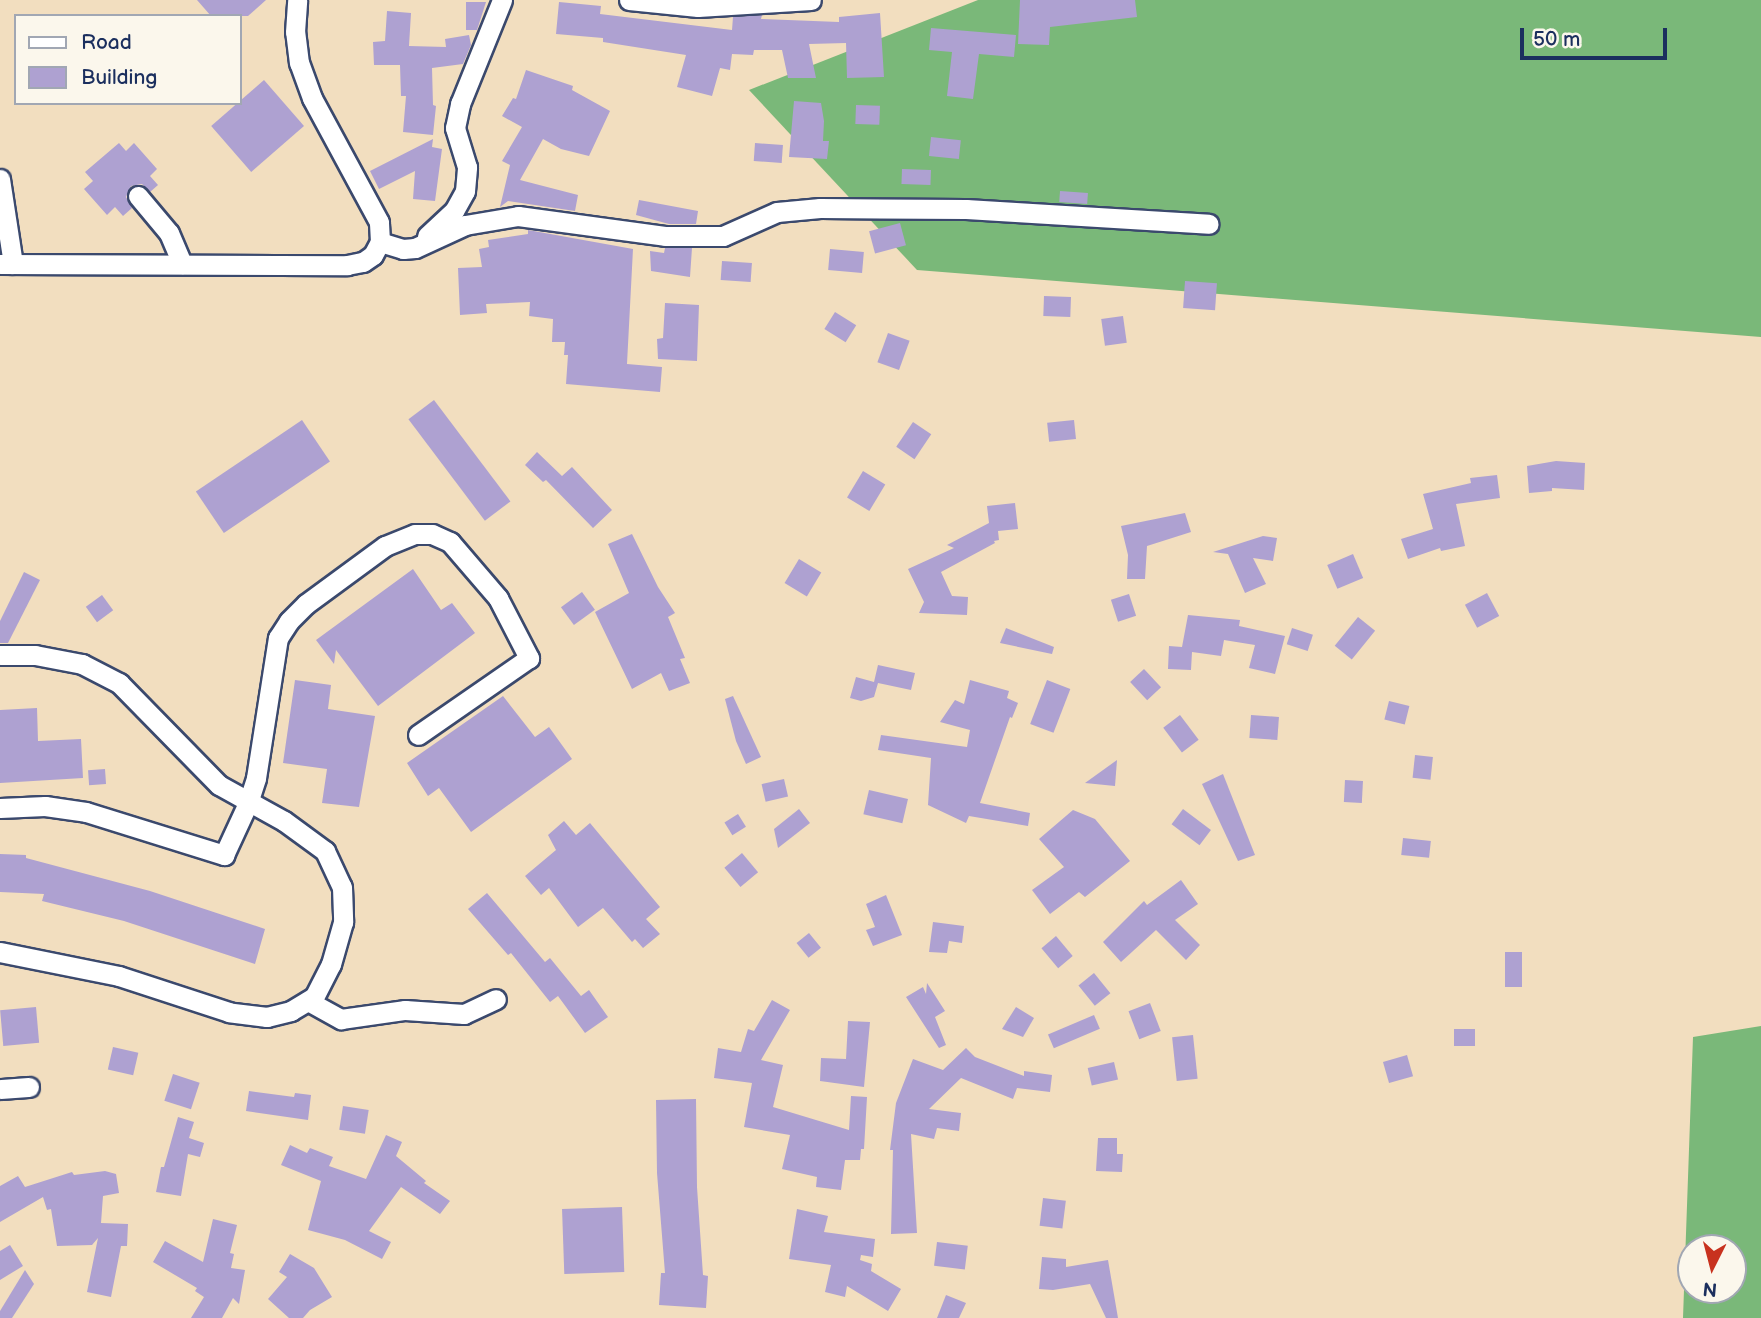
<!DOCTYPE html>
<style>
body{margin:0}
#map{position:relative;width:1761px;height:1318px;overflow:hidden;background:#f2debf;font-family:"Balsamiq Sans",sans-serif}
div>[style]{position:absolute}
.forest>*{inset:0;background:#7ab879}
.building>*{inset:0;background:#aea1d1;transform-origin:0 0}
.roads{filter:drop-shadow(2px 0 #3b496d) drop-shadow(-2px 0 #3b496d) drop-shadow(0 2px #3b496d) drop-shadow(0 -2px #3b496d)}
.street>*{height:19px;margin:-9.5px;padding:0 9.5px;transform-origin:9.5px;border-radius:9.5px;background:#fff}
span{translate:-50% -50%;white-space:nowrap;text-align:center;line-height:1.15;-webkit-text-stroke:7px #fbf7ec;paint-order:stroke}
.legend{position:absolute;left:14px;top:14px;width:228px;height:91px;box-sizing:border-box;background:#fbf7ec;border:2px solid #a1a7b3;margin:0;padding:9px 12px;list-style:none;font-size:21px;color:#1b2f5e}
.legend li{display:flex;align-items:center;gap:14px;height:35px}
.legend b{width:35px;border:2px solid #a1a7b3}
.north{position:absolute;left:1677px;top:1234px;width:70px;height:70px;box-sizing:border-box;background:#fbf7ec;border:2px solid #a1a7b3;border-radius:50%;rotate:186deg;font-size:19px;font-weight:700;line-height:28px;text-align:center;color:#1b2f5e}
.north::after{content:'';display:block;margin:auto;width:24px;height:32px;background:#c8321e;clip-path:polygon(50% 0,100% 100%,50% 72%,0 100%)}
.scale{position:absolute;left:1520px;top:28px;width:147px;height:32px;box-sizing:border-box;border:4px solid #1b2f5e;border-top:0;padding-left:9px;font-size:21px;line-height:24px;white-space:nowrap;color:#1b2f5e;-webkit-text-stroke:5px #fbf7ec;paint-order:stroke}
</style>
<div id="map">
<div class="forest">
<div style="clip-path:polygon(978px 0,1761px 0,1761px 337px,917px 270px,749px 90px)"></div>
<div style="clip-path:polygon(evenodd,1761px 1026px,1761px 1318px,1683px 1318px,1693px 1037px,1761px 1026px,1691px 1248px,1733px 1248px,1733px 1290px,1691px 1290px,1691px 1248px)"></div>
</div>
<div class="building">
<div style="clip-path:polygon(197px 0,266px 0,248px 16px,211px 16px)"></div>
<div style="clip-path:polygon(1020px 0,1135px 0,1137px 17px,1050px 27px,1049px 45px,1018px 44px)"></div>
<div style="clip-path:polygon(466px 2px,486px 2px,477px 30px,466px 30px)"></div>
<div style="clip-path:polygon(559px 2px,601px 6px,600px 14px,732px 30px,733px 17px,762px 15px,761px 19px,839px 22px,839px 17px,880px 13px,884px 77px,847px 78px,846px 43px,809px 44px,816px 78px,788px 78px,782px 50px,754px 50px,753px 55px,732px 54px,730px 70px,720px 68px,712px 96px,677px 87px,686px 55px,603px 42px,603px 38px,556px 34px)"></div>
<div style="clip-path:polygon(387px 11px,411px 13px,409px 46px,446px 47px,445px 39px,469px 35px,471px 45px,463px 64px,432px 68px,433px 105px,436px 106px,433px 135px,403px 132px,406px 96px,401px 96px,400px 65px,374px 65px,373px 42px,385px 41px)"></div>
<div style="clip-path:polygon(931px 28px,1016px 35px,1014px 57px,979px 54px,973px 99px,947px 96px,952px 52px,929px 50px)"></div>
<div style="clip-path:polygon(526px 70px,573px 86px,572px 90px,610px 111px,589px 156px,561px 149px,543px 139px,520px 180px,578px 195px,575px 211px,508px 201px,500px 207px,510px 165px,502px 161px,522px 127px,502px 116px,513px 98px,516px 99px)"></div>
<div style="left:264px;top:80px;width:61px;height:70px;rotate:49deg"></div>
<div style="clip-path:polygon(794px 101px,821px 103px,824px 121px,823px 141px,829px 141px,827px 159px,789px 157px)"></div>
<div style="left:856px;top:105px;width:24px;height:19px;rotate:2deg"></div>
<div style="left:931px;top:137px;width:30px;height:19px;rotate:6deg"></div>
<div style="clip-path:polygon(433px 139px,432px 147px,442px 149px,435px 201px,413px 199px,415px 171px,379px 189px,370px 171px)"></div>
<div style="clip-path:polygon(119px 143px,126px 151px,134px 143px,157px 169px,150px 176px,158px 185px,150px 192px,142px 184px,131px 186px,126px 197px,132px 208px,123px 216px,115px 207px,107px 215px,84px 189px,93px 181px,85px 172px)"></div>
<div style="left:755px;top:143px;width:28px;height:18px;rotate:4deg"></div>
<div style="left:902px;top:169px;width:29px;height:15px;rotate:2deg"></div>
<div style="left:1060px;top:191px;width:28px;height:11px;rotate:4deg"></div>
<div style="clip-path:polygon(639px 200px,698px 211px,696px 224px,669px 224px,636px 215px)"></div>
<div style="left:900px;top:223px;width:23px;height:32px;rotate:75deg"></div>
<div style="clip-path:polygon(528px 230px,633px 249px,627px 364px,662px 367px,660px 392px,566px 384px,568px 355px,564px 355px,565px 342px,552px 342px,553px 319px,529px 316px,530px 302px,486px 304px,487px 313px,460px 315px,458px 268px,482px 267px,479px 249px,489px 247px,488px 240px,528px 234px)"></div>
<div style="clip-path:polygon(665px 248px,692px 248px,690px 277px,651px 271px,650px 251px,664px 253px)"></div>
<div style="left:830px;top:249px;width:34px;height:21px;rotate:5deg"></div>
<div style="left:722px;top:261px;width:30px;height:19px;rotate:4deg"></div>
<div style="left:1185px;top:281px;width:32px;height:27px;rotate:4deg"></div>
<div style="left:1044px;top:296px;width:27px;height:20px;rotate:2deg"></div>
<div style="clip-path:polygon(665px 303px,699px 305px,697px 361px,658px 359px,657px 339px,663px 338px)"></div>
<div style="left:835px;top:312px;width:25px;height:20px;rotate:32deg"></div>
<div style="left:1123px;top:316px;width:27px;height:22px;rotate:82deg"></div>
<div style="left:888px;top:333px;width:23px;height:31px;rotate:20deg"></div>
<div style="left:434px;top:400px;width:127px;height:32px;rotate:53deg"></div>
<div style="left:302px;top:420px;width:50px;height:128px;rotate:56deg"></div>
<div style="left:1074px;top:420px;width:19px;height:27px;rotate:84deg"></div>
<div style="left:913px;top:422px;width:22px;height:30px;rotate:34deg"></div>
<div style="clip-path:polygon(537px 452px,562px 476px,572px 467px,612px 510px,593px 528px,546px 480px,543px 482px,525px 465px)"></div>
<div style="clip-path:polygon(1556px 461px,1585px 463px,1584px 490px,1552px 488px,1552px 491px,1529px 493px,1527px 466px)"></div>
<div style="left:863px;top:471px;width:26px;height:31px;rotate:31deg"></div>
<div style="clip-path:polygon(1497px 475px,1500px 498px,1456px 504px,1465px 546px,1441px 551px,1440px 548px,1408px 559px,1401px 539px,1433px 529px,1423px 494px,1471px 483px,1470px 478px)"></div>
<div style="clip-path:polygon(1015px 503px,1018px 529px,998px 531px,999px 540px,994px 541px,995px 543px,941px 572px,952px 596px,968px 597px,967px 615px,919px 613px,924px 602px,908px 569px,954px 548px,947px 545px,989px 523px,987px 506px)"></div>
<div style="clip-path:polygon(1185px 513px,1191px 532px,1147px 546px,1145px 579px,1127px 579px,1128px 555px,1121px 526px)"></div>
<div style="clip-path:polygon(632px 534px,658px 587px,675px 613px,668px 617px,685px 658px,680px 659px,690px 683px,669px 691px,661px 673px,632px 689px,595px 612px,629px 593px,608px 544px)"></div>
<div style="clip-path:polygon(1263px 536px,1277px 538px,1273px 561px,1253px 558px,1266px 584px,1245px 593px,1228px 554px,1213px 552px)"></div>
<div style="left:1353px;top:554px;width:26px;height:28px;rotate:67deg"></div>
<div style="left:799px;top:559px;width:26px;height:28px;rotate:31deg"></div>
<div style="clip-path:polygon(413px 569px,441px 610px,452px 603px,475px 633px,378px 706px,336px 650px,334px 664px,316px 640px)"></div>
<div style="clip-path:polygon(24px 572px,40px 580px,8px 643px,0 643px,0 621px)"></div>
<div style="left:582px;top:592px;width:22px;height:26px;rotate:54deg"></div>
<div style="left:1487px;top:593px;width:26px;height:25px;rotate:62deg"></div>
<div style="left:1129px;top:594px;width:23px;height:19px;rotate:72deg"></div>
<div style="left:102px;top:595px;width:19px;height:20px;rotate:54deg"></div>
<div style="clip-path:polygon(1188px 615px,1240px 620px,1239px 626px,1285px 636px,1275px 674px,1249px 668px,1255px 645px,1224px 640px,1221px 656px,1192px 652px,1191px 670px,1168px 669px,1169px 646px,1182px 647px)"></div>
<div style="left:1358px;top:617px;width:22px;height:37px;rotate:39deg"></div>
<div style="clip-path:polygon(1006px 628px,1054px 647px,1052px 654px,1000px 643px)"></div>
<div style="left:1292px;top:628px;width:22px;height:17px;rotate:18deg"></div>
<div style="clip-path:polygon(878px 665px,915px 673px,911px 690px,878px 683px,874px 697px,861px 701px,850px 698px,856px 677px,874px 682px)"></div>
<div style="left:1144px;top:669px;width:25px;height:19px;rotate:47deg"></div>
<div style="clip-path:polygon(295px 680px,331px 685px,328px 709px,375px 716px,359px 807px,322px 803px,327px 769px,283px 763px)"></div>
<div style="clip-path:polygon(970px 680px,1009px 691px,1007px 698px,1018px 703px,1012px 718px,1010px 717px,980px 803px,1030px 813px,1028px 826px,969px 816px,966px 823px,928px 805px,931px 758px,878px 750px,881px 735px,967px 747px,970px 730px,940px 722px,955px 700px,964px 704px)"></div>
<div style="left:1047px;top:680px;width:25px;height:47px;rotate:21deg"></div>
<div style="clip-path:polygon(503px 696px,535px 737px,549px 727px,572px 759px,471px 832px,439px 788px,428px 796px,407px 763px)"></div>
<div style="clip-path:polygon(733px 696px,761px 757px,746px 764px,736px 741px,725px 699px)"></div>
<div style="left:1389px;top:701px;width:21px;height:19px;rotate:14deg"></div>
<div style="clip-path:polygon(37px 708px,38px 741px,81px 739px,83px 778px,0 783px,0 710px)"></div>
<div style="left:1180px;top:715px;width:31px;height:21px;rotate:53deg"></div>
<div style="left:1251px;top:715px;width:28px;height:23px;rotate:4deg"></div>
<div style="left:1415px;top:755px;width:18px;height:23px;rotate:6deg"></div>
<div style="clip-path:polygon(1117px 760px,1115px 786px,1085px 783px)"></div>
<div style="left:105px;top:769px;width:15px;height:17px;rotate:86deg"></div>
<div style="clip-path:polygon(1223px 774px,1255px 855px,1238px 861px,1202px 784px)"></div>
<div style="left:784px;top:779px;width:18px;height:23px;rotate:77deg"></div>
<div style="left:1345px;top:780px;width:18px;height:22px;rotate:3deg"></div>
<div style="left:869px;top:790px;width:40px;height:25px;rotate:13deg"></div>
<div style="clip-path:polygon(799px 809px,810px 823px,778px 848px,774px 829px)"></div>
<div style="left:1183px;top:809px;width:35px;height:19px;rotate:37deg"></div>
<div style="clip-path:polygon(1073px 810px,1095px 819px,1130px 861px,1085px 897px,1079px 892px,1050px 914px,1032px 890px,1064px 867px,1039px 839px)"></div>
<div style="left:738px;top:814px;width:15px;height:16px;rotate:58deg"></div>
<div style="clip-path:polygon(564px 821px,576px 835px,590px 823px,660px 907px,646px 919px,660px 934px,643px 948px,635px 939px,632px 942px,603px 908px,578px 927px,549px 888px,541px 895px,525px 876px,556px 850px,548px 835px)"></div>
<div style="left:1403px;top:838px;width:28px;height:17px;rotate:6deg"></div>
<div style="left:742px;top:853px;width:25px;height:23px;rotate:50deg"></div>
<div style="clip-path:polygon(0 854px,26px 855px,26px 858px,150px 891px,265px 929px,255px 964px,124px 921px,42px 901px,44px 894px,0 892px)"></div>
<div style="clip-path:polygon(1181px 880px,1198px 904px,1175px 920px,1200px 945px,1186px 960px,1156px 930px,1121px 962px,1103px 942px,1144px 901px,1147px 905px)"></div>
<div style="clip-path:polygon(487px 893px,545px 962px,550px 958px,581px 996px,589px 990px,608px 1017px,585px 1033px,558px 996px,550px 1002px,511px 953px,508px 955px,468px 909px)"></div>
<div style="clip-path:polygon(886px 895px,902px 935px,873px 946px,866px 930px,875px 927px,866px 904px)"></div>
<div style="clip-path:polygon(933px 922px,964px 926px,962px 943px,949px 941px,947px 953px,929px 952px)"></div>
<div style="left:809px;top:933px;width:19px;height:16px;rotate:51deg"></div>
<div style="left:1056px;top:936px;width:26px;height:19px;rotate:50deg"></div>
<div style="left:1505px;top:952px;width:17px;height:35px"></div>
<div style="left:1094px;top:973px;width:26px;height:20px;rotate:51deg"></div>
<div style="clip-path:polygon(927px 983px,945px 1011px,935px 1017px,946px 1045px,939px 1048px,906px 997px,923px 987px,926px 994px)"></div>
<div style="clip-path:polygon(772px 1000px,790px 1010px,761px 1060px,783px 1065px,773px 1107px,849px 1130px,851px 1096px,867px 1097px,864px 1149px,861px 1149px,860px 1160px,845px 1160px,841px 1190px,816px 1187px,817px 1177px,782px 1169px,790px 1135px,744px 1127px,752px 1083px,714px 1078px,718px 1048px,741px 1052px,748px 1029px,754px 1031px)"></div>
<div style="left:1150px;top:1003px;width:30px;height:23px;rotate:69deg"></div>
<div style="left:36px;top:1007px;width:36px;height:36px;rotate:85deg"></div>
<div style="clip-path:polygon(1016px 1007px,1034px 1018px,1023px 1037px,1002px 1029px)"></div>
<div style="left:1094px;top:1015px;width:15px;height:50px;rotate:67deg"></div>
<div style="clip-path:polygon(848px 1021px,870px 1022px,864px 1087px,820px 1081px,821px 1058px,846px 1059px)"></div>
<div style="left:1475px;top:1029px;width:17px;height:21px;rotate:90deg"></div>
<div style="left:1193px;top:1035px;width:44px;height:21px;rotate:84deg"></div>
<div style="left:113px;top:1047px;width:26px;height:23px;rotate:13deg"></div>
<div style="clip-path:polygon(966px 1048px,975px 1057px,1024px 1076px,1024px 1071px,1052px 1075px,1050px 1092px,1017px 1088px,1013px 1099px,961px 1078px,929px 1109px,961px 1113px,959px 1131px,937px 1128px,934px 1139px,911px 1134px,917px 1233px,891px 1234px,893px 1150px,890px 1150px,896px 1103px,913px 1059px,943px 1070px)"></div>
<div style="left:1407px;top:1055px;width:22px;height:25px;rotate:74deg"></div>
<div style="left:1114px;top:1062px;width:18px;height:27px;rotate:77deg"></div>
<div style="left:173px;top:1074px;width:28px;height:28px;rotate:18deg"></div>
<div style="clip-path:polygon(249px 1091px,294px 1097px,295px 1093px,311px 1095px,308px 1120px,246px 1111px)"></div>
<div style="clip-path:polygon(696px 1099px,697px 1187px,703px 1275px,708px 1276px,706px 1308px,659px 1305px,661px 1273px,665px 1273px,657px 1173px,656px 1100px)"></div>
<div style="left:343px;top:1106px;width:26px;height:24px;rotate:9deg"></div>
<div style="clip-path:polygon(178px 1117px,194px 1122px,189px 1138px,204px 1143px,200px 1157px,188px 1154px,181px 1196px,156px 1192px,161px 1167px,164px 1167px)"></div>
<div style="clip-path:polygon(386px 1135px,402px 1142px,396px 1156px,426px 1181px,424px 1183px,450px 1201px,440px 1214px,401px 1187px,369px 1231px,391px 1242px,382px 1259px,345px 1240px,308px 1230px,321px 1181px,281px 1165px,290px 1145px,307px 1153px,310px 1148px,333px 1157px,329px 1166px,366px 1179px)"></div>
<div style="clip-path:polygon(1098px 1138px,1117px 1138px,1117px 1154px,1123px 1154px,1122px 1172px,1096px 1171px)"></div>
<div style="clip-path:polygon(105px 1171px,116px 1174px,119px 1193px,103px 1196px,101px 1223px,128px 1224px,127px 1246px,121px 1246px,111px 1297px,87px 1292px,98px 1238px,92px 1245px,57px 1246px,51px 1209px,47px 1210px,43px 1197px,0 1222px,0 1186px,18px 1176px,25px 1187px,72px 1172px,74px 1175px)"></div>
<div style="left:1043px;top:1198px;width:23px;height:28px;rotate:7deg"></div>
<div style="left:622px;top:1207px;width:65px;height:60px;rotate:88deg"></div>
<div style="clip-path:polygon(797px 1209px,828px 1216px,824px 1232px,875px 1239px,873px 1257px,861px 1255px,860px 1260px,872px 1264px,871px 1271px,901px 1289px,888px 1311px,847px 1286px,845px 1297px,825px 1292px,831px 1265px,789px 1259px)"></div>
<div style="clip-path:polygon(213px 1219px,237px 1225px,230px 1253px,234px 1254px,231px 1268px,245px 1270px,239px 1304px,233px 1298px,222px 1318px,191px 1318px,204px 1297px,195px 1291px,197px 1288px,153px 1262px,165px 1241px,203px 1262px)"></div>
<div style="left:937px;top:1242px;width:31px;height:24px;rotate:7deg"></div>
<div style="clip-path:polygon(10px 1245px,23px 1266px,0 1280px,0 1251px)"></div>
<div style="clip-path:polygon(290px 1254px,314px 1268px,332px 1297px,310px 1310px,303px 1318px,289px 1318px,268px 1299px,287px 1277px,279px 1272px)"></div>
<div style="clip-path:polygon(1042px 1257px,1066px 1259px,1066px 1267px,1108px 1260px,1118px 1318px,1106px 1318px,1090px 1284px,1053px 1290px,1039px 1289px)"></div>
<div style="clip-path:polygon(25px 1270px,34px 1284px,12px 1318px,0 1318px,0 1311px)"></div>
<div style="clip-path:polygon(946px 1295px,966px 1303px,959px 1318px,937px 1318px)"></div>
</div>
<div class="roads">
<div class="street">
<div style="left:629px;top:0;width:69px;rotate:5.8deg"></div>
<div style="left:698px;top:7px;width:113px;rotate:-3.5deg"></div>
<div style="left:0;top:179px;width:86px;rotate:81.3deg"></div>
<div style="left:138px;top:196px;width:48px;rotate:50deg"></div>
<div style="left:169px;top:233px;width:34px;rotate:67deg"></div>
<div style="left:427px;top:236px;width:37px;rotate:-43deg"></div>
<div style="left:454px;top:211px;width:23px;rotate:-61deg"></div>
<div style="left:465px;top:191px;width:24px;rotate:-85deg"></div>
<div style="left:467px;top:167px;width:41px;rotate:-107.1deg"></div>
<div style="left:455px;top:128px;width:25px;rotate:-78deg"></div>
<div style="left:460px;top:104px;width:112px;rotate:-68deg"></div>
<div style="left:380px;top:242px;width:24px;rotate:17deg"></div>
<div style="left:403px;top:249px;width:12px;rotate:-5deg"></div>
<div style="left:415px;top:248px;width:55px;rotate:-24.7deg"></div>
<div style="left:465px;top:225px;width:54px;rotate:-9.6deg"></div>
<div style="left:518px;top:216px;width:148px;rotate:7.7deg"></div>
<div style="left:665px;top:236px;width:58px"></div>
<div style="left:723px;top:236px;width:59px;rotate:-24deg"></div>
<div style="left:777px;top:212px;width:43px;rotate:-5.3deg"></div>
<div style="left:820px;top:208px;width:146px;rotate:0.4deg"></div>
<div style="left:966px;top:209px;width:243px;rotate:3.5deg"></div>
<div style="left:0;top:264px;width:347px;rotate:0.2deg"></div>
<div style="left:347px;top:265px;width:16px;rotate:-11deg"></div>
<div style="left:363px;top:262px;width:12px;rotate:-35deg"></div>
<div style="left:373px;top:255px;width:15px;rotate:-62deg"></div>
<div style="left:380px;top:242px;width:20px;rotate:-93deg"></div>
<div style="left:379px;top:222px;width:141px;rotate:-118.4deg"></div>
<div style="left:312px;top:98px;width:37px;rotate:-110deg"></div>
<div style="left:299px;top:63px;width:31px;rotate:-97deg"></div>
<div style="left:295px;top:32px;width:32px;rotate:-86deg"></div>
<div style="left:0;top:655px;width:35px"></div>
<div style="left:35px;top:655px;width:48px;rotate:10.8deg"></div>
<div style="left:82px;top:664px;width:42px;rotate:27.2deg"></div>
<div style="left:119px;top:683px;width:143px;rotate:45.6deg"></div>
<div style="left:219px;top:785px;width:74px;rotate:29deg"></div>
<div style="left:284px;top:821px;width:51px;rotate:36.2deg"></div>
<div style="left:325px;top:851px;width:40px;rotate:65deg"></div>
<div style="left:342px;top:887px;width:35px;rotate:88deg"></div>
<div style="left:343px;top:922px;width:44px;rotate:105.9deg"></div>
<div style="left:331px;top:964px;width:37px;rotate:117deg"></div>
<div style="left:314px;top:997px;width:27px;rotate:149deg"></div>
<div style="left:291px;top:1011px;width:25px;rotate:166deg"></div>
<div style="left:267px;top:1017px;width:38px;rotate:-173deg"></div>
<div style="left:229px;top:1012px;width:116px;rotate:-161.9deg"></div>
<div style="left:119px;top:976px;width:121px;rotate:-168.6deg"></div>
<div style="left:0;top:808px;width:45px;rotate:-2.5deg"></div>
<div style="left:45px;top:806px;width:41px;rotate:8.3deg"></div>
<div style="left:86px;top:812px;width:145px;rotate:17.3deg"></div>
<div style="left:224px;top:855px;width:57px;rotate:-65.2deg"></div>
<div style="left:248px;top:803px;width:26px;rotate:-72deg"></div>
<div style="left:256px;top:778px;width:142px;rotate:-81.1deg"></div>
<div style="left:278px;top:638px;width:20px;rotate:-57deg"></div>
<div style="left:289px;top:621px;width:24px;rotate:-45deg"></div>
<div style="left:306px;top:604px;width:98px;rotate:-36.3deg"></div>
<div style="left:385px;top:546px;width:32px;rotate:-22deg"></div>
<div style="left:415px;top:534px;width:17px"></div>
<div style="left:432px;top:534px;width:20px;rotate:24deg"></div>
<div style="left:450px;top:542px;width:74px;rotate:49.4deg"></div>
<div style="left:498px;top:598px;width:68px;rotate:62.7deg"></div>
<div style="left:529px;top:658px;width:135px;rotate:145.3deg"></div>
<div style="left:308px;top:1001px;width:38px;rotate:29deg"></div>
<div style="left:341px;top:1019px;width:65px;rotate:-8deg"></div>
<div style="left:405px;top:1010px;width:59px;rotate:3.9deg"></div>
<div style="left:464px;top:1014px;width:35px;rotate:-25deg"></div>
<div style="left:0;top:1089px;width:29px;rotate:-4deg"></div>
</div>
</div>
<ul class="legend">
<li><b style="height:9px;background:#fff"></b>Road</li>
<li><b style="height:19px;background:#aea1d1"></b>Building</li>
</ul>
<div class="north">N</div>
<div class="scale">50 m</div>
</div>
